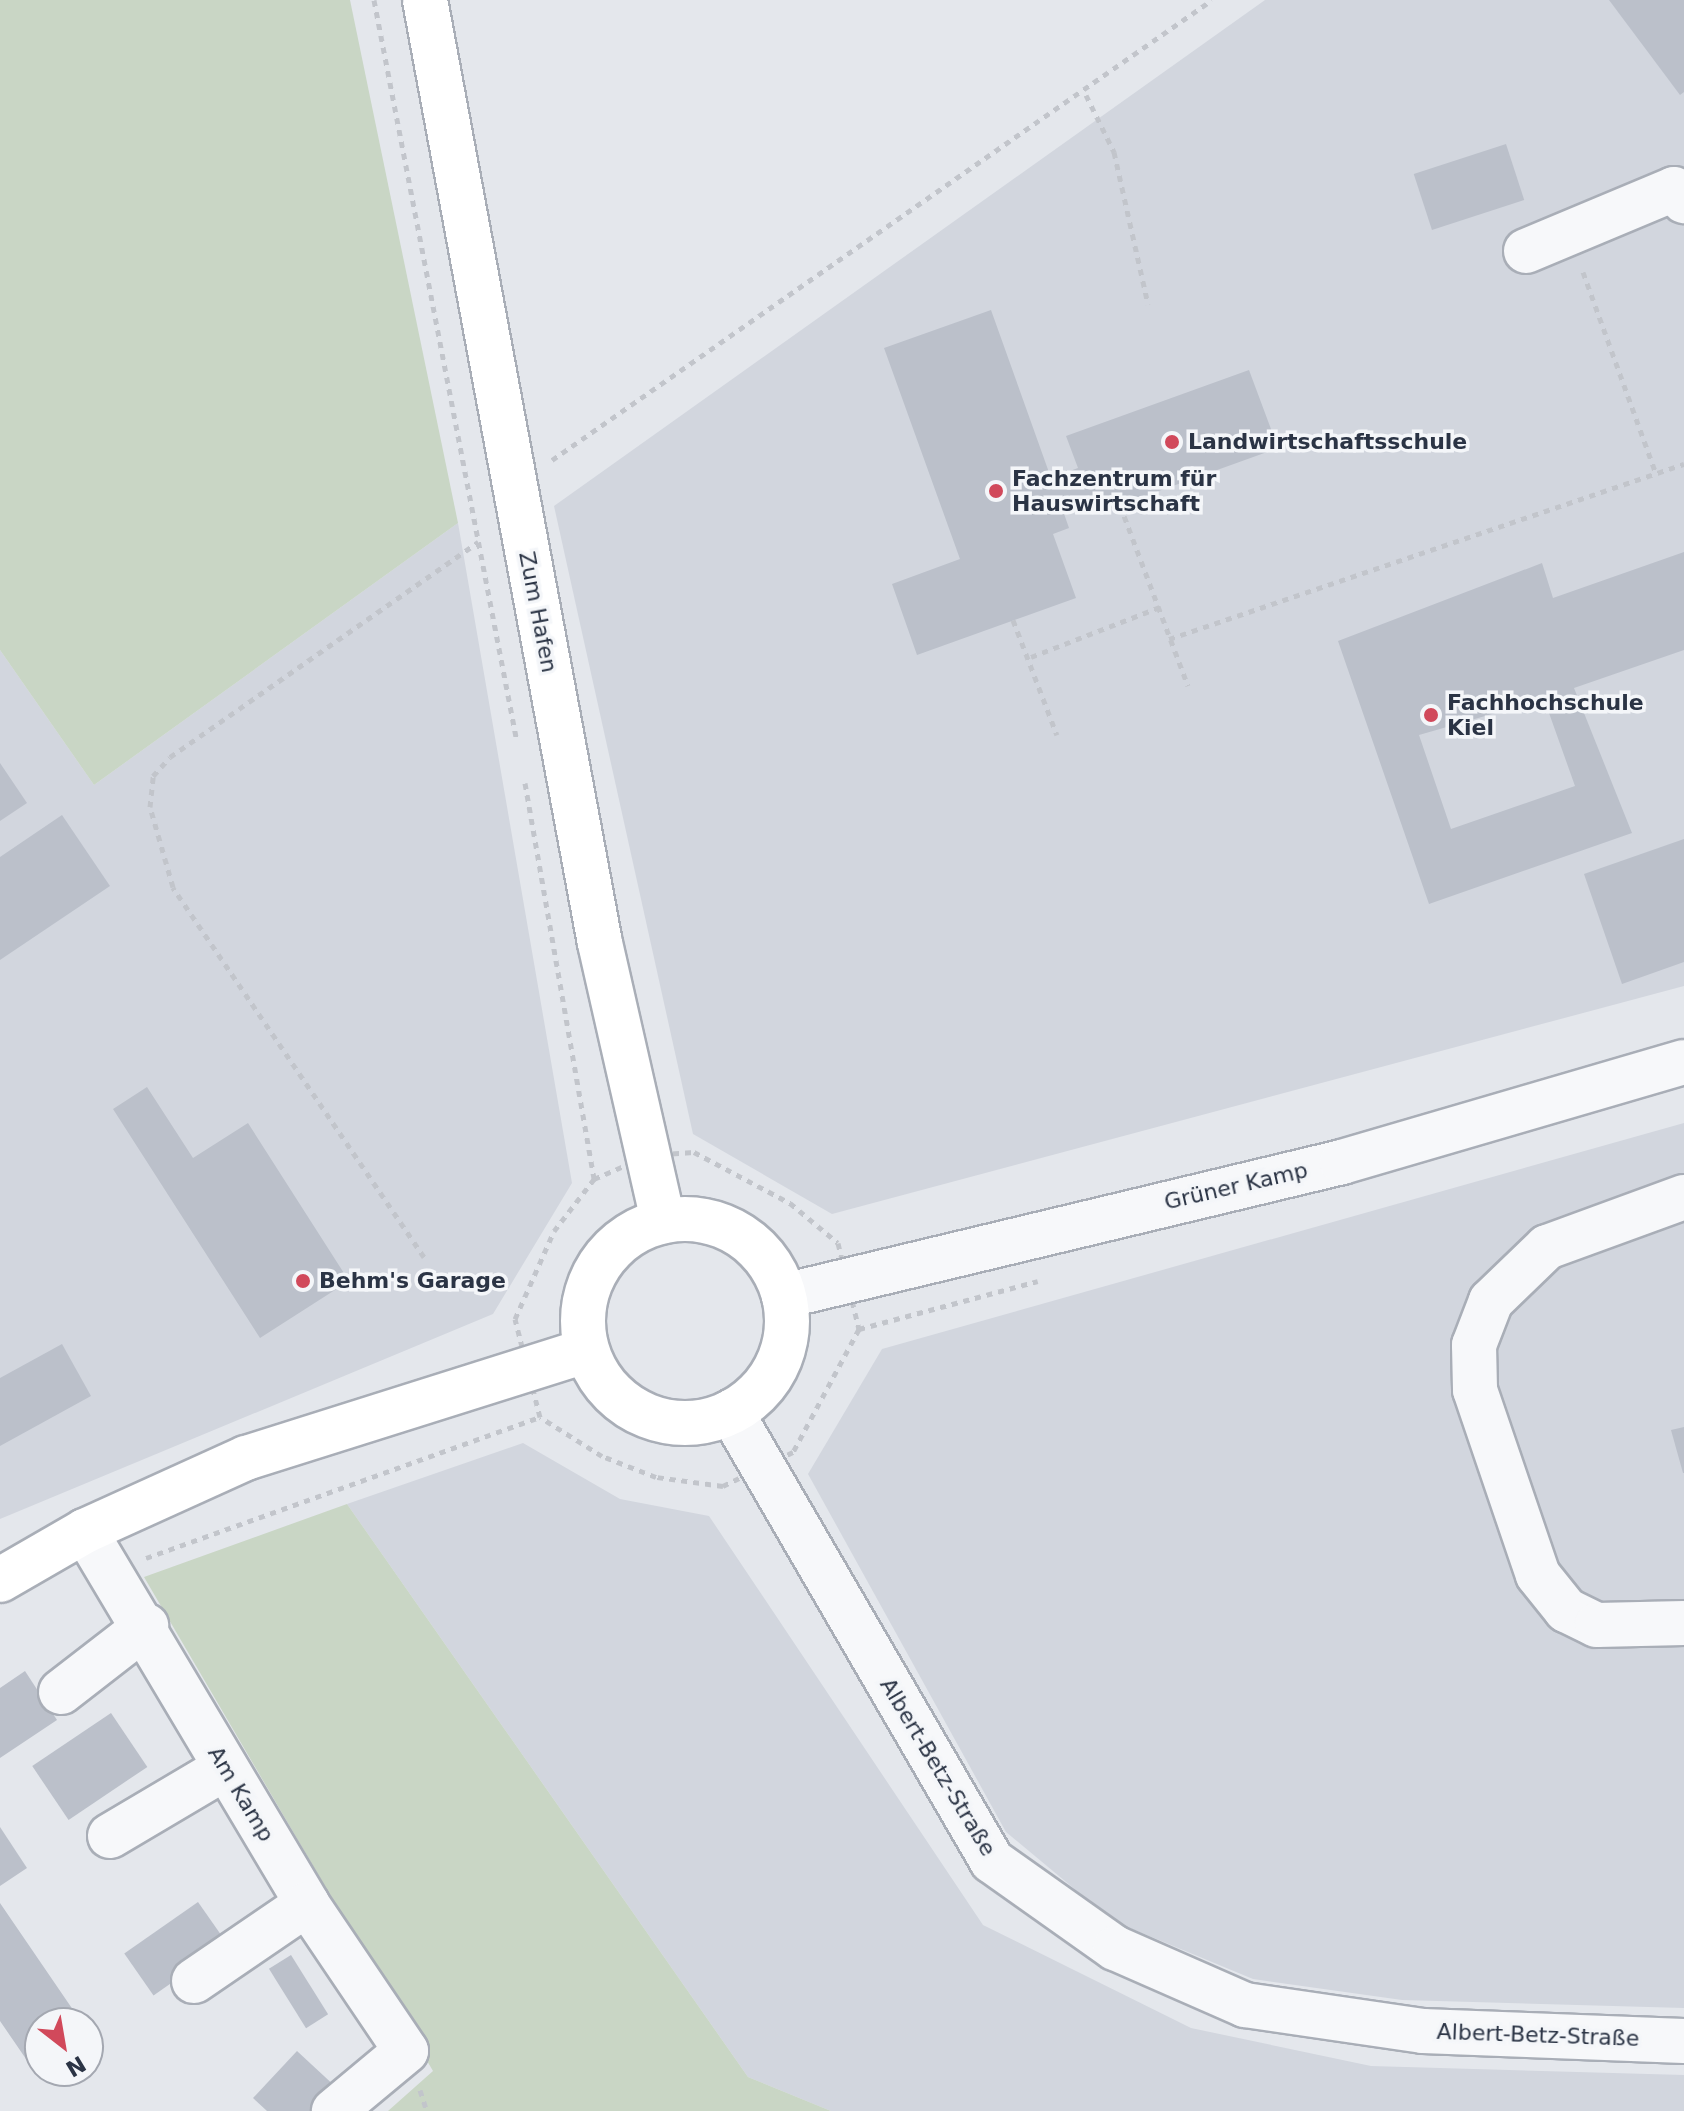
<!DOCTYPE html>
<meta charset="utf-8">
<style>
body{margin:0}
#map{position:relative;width:1684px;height:2111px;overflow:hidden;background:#e4e7ec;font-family:"DejaVu Sans",sans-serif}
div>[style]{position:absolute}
.built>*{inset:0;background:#d2d6de}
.green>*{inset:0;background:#c9d6c5}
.building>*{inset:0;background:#bbc0ca;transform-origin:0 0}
.path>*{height:5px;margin-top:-2.5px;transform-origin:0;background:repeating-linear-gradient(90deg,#c2c5cb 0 6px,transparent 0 12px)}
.roads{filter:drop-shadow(2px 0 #a9aeb7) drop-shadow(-2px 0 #a9aeb7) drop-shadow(0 2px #a9aeb7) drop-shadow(0 -2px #a9aeb7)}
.minor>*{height:44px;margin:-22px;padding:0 22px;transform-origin:22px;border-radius:22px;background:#f7f8fa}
.major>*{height:44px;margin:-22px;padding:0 22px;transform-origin:22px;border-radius:22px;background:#fff}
.major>.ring{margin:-22px;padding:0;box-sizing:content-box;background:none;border:44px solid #fff;border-radius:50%}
.dots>*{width:22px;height:22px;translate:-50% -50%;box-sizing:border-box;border:4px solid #f4f6f9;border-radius:50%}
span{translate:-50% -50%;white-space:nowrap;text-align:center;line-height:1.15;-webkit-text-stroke:7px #f4f6f9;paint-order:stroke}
.poi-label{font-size:22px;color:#2b3445;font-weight:700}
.left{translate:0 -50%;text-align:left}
.street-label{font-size:22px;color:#2b3445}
.north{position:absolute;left:24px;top:2007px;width:80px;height:80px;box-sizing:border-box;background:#f4f6f9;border:2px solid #a4a8b1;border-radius:50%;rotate:149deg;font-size:22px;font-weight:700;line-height:32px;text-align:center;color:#2b3445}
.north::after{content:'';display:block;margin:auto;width:28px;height:36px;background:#d1495b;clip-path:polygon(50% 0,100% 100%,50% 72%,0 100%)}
</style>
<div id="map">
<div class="built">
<div style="clip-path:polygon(1265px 0,1684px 0,1684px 986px,832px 1214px,693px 1134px,554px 506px)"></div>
<div style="clip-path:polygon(458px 523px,572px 1183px,493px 1314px,0 1519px,0 650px,94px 785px)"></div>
<div style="clip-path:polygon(1684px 1123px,1684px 2008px,1402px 2000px,1253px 1979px,1113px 1921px,1006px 1832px,808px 1474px,882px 1349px)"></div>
<div style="clip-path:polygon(523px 1443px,620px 1499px,709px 1516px,983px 1925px,1191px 2028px,1371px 2066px,1684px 2075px,1684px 2111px,831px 2111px,748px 2077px,347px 1504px)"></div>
</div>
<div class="green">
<div style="clip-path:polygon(0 0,350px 0,458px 523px,94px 785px,0 650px)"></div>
<div style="clip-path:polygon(347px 1504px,748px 2077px,831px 2111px,388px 2111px,433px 2071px,144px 1577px)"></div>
</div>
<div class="building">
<div style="clip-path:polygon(1609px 0,1684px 0,1684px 92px,1680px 95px)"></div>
<div style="left:1506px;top:144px;width:59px;height:97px;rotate:72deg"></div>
<div style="clip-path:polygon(991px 310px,1051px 478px,1078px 468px,1066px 436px,1249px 370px,1278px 448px,1095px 514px,1089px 495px,1061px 505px,1069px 528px,1053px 534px,1076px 598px,917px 655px,892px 584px,960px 559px,884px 348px)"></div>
<div style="clip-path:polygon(evenodd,1684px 552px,1684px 650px,1574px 688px,1632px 833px,1429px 904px,1338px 641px,1542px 563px,1553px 598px,1684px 552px,1544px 699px,1575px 786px,1451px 829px,1419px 735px,1544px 699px)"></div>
<div style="clip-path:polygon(0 763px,27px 803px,0 821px)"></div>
<div style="clip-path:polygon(62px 815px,110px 886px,0 960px,0 857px)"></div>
<div style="clip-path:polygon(1684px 839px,1684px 962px,1622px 984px,1584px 874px)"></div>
<div style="clip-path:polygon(147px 1087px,193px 1158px,248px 1123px,349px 1281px,260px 1338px,113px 1109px)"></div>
<div style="clip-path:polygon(62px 1344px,91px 1396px,0 1446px,0 1378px)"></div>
<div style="clip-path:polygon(1684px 1427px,1684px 1473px,1683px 1473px,1671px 1430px)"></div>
<div style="clip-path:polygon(25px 1671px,57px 1720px,0 1758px,0 1688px)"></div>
<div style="left:111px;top:1713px;width:65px;height:95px;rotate:56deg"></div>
<div style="clip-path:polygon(0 1827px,27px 1868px,0 1886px)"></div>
<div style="left:198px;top:1902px;width:51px;height:90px;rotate:55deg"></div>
<div style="clip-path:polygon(0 1903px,82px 2023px,40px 2023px,43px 2071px,37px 2075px,0 2021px)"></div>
<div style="left:291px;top:1955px;width:70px;height:26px;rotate:58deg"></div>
<div style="clip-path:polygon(297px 2051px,338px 2089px,317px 2111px,267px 2111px,253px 2098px)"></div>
</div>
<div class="path">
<div style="left:374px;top:0;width:751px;rotate:79.09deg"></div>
<div style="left:1086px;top:95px;width:64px;rotate:63.8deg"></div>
<div style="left:1114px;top:152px;width:156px;rotate:77.4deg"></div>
<div style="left:1583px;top:272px;width:215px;rotate:70.1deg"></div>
<div style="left:552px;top:460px;width:804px;rotate:-34.88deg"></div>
<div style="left:1120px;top:505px;width:193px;rotate:69.4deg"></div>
<div style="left:1013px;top:620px;width:123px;rotate:69.1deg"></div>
<div style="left:1169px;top:639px;width:544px;rotate:-18.77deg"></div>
<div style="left:1031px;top:657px;width:138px;rotate:-21.2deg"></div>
<div style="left:525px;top:783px;width:402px;rotate:80.1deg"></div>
<div style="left:694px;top:1152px;width:109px;rotate:28deg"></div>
<div style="left:790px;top:1203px;width:62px;rotate:39.8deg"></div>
<div style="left:838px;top:1243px;width:89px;rotate:76.3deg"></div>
<div style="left:859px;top:1329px;width:140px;rotate:118.2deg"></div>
<div style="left:793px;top:1452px;width:78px;rotate:154.1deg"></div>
<div style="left:723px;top:1486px;width:68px;rotate:-172.3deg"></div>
<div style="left:656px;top:1477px;width:58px;rotate:-158.7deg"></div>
<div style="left:602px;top:1456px;width:73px;rotate:-147.8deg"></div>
<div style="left:540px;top:1417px;width:101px;rotate:-104.3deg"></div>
<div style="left:515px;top:1319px;width:96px;rotate:-66.1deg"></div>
<div style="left:554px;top:1231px;width:66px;rotate:-52.4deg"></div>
<div style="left:594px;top:1179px;width:60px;rotate:-23.6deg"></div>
<div style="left:649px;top:1155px;width:45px;rotate:-3.8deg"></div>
<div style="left:424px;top:1257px;width:447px;rotate:-124.2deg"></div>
<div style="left:173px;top:887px;width:83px;rotate:-106deg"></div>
<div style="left:150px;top:807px;width:31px;rotate:-84deg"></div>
<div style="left:153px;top:776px;width:25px;rotate:-48deg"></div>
<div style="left:170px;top:757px;width:376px;rotate:-34.9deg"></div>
<div style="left:859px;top:1329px;width:185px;rotate:-15deg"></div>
<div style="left:146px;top:1558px;width:418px;rotate:-19.7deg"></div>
<div style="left:420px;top:2090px;width:22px;rotate:72deg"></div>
</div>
<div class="roads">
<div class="minor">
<div style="left:1526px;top:251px;width:160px;rotate:-22.7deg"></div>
<div style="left:1674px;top:189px;width:16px;rotate:50deg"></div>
<div style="left:1684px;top:1197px;width:146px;rotate:159.9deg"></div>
<div style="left:1547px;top:1247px;width:78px;rotate:136deg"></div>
<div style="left:1491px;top:1301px;width:47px;rotate:111.1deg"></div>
<div style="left:1474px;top:1345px;width:45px;rotate:88.7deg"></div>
<div style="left:1475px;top:1390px;width:195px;rotate:71.2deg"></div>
<div style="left:1538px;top:1575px;width:45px;rotate:51.3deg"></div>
<div style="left:1566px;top:1610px;width:34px;rotate:26deg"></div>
<div style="left:1597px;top:1625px;width:87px;rotate:-1.3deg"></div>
<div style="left:784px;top:1296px;width:574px;rotate:-13.5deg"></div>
<div style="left:1342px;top:1162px;width:356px;rotate:-16.3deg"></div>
<div style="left:731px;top:1412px;width:519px;rotate:59.83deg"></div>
<div style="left:992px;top:1861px;width:151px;rotate:35.3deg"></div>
<div style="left:1115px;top:1948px;width:142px;rotate:23.7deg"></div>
<div style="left:1245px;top:2005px;width:180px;rotate:8.3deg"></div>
<div style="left:1423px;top:2031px;width:261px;rotate:2.2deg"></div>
<div style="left:85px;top:1531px;width:434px;rotate:59.2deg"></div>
<div style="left:307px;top:1904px;width:177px;rotate:56deg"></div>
<div style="left:406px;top:2051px;width:94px;rotate:140.2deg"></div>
<div style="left:61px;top:1692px;width:108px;rotate:-37.8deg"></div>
<div style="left:110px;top:1836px;width:134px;rotate:-30.6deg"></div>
<div style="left:194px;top:1981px;width:137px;rotate:-34.3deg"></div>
</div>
<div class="major">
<div style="left:425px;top:0;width:959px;rotate:79.49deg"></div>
<div style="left:600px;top:943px;width:285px;rotate:77.2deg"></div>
<div class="ring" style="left:583px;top:1219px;width:160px;height:160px"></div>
<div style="left:0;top:1580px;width:98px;rotate:-30deg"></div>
<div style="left:85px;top:1531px;width:177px;rotate:-24.4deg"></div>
<div style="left:246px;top:1458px;width:356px;rotate:-17.5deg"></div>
</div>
</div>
<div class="dots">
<div style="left:1172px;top:442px;background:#d1495b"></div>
<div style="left:996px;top:491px;background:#d1495b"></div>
<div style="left:1431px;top:715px;background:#d1495b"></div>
<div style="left:303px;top:1281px;background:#d1495b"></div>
</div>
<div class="poi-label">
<span class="left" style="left:1188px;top:442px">Landwirtschaftsschule</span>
<span class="left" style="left:1012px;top:491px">Fachzentrum für<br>Hauswirtschaft</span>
<span class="left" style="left:1447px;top:715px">Fachhochschule<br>Kiel</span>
<span class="left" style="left:319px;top:1281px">Behm's Garage</span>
</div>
<div class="street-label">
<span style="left:538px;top:612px;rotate:79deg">Zum Hafen</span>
<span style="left:1236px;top:1186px;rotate:-13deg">Grüner Kamp</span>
<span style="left:938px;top:1767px;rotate:59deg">Albert-Betz-Straße</span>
<span style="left:241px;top:1794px;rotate:59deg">Am Kamp</span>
<span style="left:1538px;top:2035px;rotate:2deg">Albert-Betz-Straße</span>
</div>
<div class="north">N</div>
</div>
